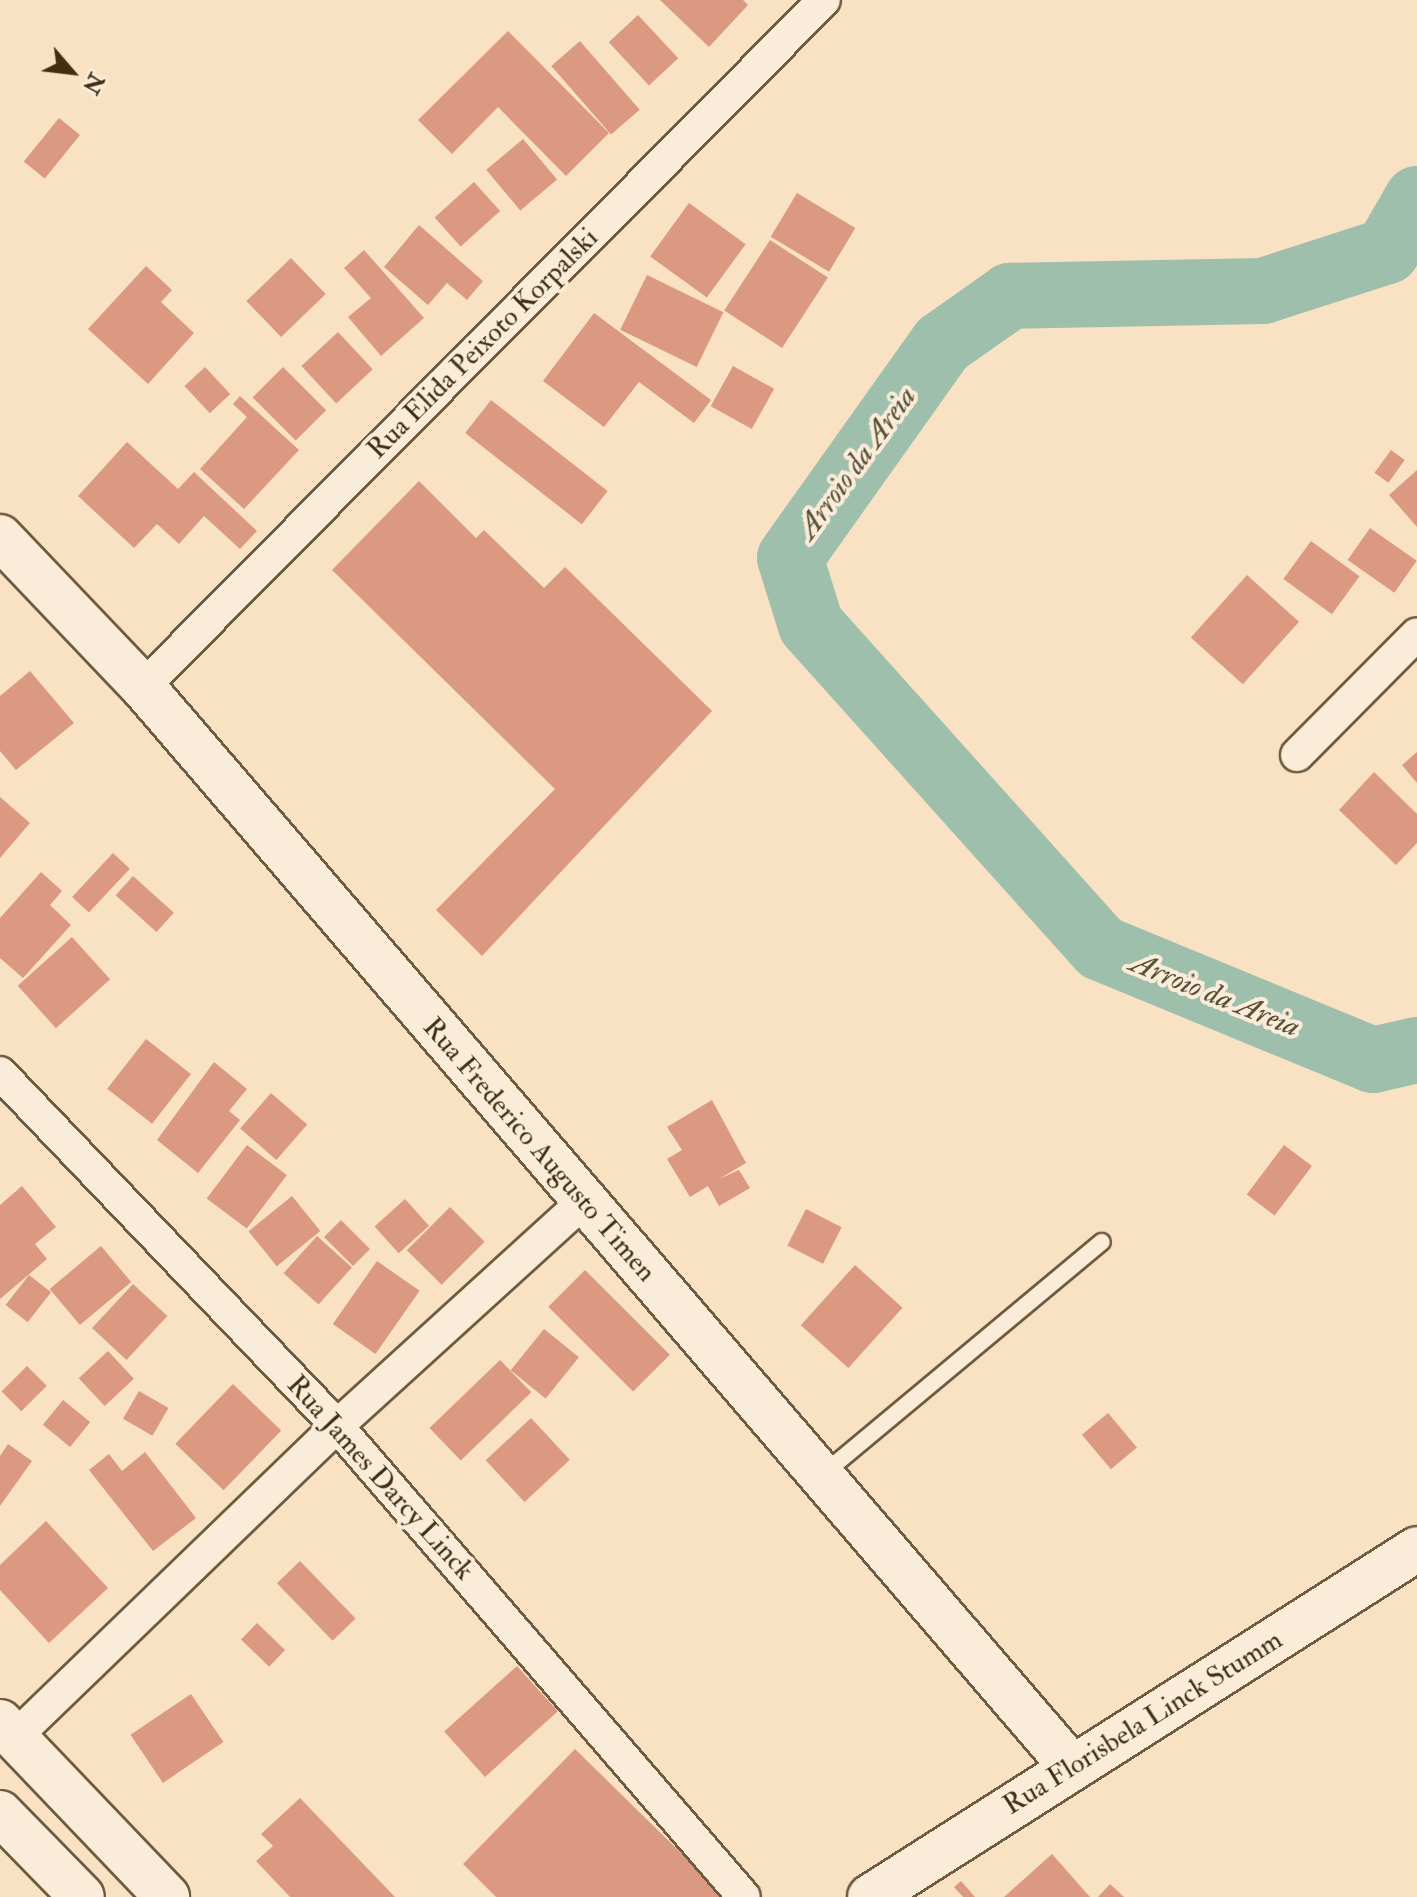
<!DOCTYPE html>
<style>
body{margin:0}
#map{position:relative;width:1417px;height:1897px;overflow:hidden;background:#f8e2c3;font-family:"IM FELL Double Pica",serif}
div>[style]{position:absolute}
.river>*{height:66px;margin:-33px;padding:0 33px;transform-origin:33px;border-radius:33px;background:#9fbfad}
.building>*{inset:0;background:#db9981;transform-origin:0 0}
.roads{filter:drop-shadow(2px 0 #6f5b3f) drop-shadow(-2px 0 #6f5b3f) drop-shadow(0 2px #6f5b3f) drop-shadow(0 -2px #6f5b3f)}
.lane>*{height:16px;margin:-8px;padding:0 8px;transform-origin:8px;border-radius:8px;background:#faecd8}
.street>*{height:32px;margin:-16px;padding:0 16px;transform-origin:16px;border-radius:16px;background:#faecd8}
.secondary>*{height:44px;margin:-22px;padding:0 22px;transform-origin:22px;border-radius:22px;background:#faecd8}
span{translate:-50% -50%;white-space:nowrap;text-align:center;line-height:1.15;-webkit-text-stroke:8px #faecd8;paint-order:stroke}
.street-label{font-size:28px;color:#412e13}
.water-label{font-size:30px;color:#58523a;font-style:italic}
.north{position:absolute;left:32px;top:32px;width:80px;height:80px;-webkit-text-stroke:6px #faecd8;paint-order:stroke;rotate:118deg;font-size:22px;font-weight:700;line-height:32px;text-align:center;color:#412e13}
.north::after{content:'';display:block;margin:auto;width:28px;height:36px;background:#412e13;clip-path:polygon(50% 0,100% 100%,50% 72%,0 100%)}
</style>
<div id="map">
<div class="river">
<div style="left:1417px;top:199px;width:60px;rotate:120deg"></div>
<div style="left:1387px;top:251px;width:130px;rotate:162.1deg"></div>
<div style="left:1263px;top:291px;width:253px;rotate:178.9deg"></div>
<div style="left:1010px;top:296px;width:83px;rotate:144.8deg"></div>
<div style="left:942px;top:344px;width:262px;rotate:125.4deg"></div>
<div style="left:790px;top:558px;width:70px;rotate:72.6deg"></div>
<div style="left:811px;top:625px;width:434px;rotate:48.1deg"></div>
<div style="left:1101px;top:948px;width:294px;rotate:22.4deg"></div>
<div style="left:1373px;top:1060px;width:45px;rotate:-12.8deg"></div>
</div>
<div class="building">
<div style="clip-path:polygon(660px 0,743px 0,748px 5px,709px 47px)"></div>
<div style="left:638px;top:15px;width:59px;height:40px;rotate:47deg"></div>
<div style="clip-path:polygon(508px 31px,609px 133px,566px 176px,498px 107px,452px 154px,418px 120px)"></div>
<div style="left:580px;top:41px;width:91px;height:38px;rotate:49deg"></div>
<div style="left:59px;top:118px;width:27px;height:56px;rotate:39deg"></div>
<div style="left:523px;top:139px;width:53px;height:48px;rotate:50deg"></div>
<div style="left:474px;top:182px;width:39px;height:53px;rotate:48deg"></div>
<div style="left:797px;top:193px;width:68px;height:51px;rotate:31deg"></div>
<div style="left:689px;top:203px;width:70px;height:66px;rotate:36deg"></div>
<div style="clip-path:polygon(419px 225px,483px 281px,467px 300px,447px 283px,428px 305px,384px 267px)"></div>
<div style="left:770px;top:240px;width:69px;height:84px;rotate:33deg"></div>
<div style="clip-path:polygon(364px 250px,424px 318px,381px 356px,348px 317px,371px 298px,344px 268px)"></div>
<div style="left:291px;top:258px;width:50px;height:62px;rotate:46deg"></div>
<div style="clip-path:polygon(146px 266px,172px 290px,161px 302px,194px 333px,148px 384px,88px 329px)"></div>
<div style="left:647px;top:275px;width:85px;height:61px;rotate:26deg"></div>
<div style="clip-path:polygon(594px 313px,711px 400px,694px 423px,639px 382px,604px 427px,543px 381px)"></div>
<div style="left:338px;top:332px;width:51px;height:50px;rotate:47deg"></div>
<div style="left:733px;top:366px;width:47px;height:46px;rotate:29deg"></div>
<div style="left:205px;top:367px;width:37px;height:28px;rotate:47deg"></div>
<div style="left:283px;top:367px;width:61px;height:43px;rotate:45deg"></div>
<div style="clip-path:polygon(240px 396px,299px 450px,244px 509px,200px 469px,247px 417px,233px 404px)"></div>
<div style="left:491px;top:400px;width:148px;height:42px;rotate:38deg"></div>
<div style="clip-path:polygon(127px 442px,178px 489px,194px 472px,257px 531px,240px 549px,204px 516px,179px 544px,157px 524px,134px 548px,78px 496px)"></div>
<div style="left:1391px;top:450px;width:17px;height:28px;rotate:36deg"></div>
<div style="clip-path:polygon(1417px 470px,1417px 527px,1389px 495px)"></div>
<div style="clip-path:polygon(419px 481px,476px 538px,484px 530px,544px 588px,565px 567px,712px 711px,482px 956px,436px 910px,555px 789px,332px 570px)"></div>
<div style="left:1370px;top:528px;width:57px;height:39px;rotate:35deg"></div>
<div style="left:1311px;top:541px;width:60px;height:47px;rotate:36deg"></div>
<div style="left:1247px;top:575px;width:70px;height:84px;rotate:42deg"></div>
<div style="clip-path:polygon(30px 671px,74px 723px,16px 770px,0 751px,0 696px)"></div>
<div style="clip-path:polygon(1417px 752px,1417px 783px,1402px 765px)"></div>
<div style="clip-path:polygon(1374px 772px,1417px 814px,1417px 843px,1396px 865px,1339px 810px)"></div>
<div style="clip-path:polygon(0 797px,30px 823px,0 858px)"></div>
<div style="left:113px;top:853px;width:23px;height:60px;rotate:43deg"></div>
<div style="clip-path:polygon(41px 872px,62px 891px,50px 905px,71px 925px,23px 978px,0 958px,0 918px)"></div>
<div style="left:133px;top:876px;width:55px;height:26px;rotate:42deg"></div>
<div style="left:72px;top:937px;width:57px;height:73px;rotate:48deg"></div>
<div style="left:146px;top:1039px;width:57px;height:63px;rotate:38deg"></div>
<div style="clip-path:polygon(214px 1062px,247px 1089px,229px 1111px,240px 1120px,198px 1173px,157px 1140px)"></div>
<div style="left:271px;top:1093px;width:48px;height:47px;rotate:41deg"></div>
<div style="clip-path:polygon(712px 1100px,746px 1163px,719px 1179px,739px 1170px,750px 1188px,719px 1206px,708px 1186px,690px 1197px,667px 1159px,682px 1150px,667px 1127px)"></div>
<div style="left:247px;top:1145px;width:50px;height:67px;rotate:37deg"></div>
<div style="left:1284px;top:1145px;width:35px;height:62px;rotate:37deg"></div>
<div style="clip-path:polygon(22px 1186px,56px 1227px,35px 1244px,47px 1259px,0 1299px,0 1205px)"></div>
<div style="left:292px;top:1196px;width:45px;height:56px;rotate:51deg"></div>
<div style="left:405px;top:1199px;width:36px;height:41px;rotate:48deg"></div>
<div style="left:450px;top:1207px;width:49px;height:61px;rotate:45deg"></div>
<div style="left:806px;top:1209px;width:40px;height:41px;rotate:27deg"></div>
<div style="left:341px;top:1220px;width:41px;height:24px;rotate:45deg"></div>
<div style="left:317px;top:1236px;width:47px;height:50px;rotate:42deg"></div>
<div style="left:101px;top:1246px;width:47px;height:67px;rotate:50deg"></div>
<div style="left:377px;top:1261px;width:52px;height:77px;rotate:35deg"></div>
<div style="left:855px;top:1265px;width:64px;height:81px;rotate:42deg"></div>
<div style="left:585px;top:1270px;width:120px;height:52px;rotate:45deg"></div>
<div style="left:29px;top:1275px;width:28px;height:38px;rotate:38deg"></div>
<div style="left:133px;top:1284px;width:47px;height:60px;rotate:43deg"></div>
<div style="left:544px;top:1329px;width:45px;height:53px;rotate:39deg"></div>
<div style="left:108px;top:1351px;width:38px;height:40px;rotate:47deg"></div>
<div style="left:500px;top:1360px;width:45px;height:98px;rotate:46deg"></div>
<div style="left:27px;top:1366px;width:28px;height:36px;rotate:45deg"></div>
<div style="left:233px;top:1384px;width:67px;height:83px;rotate:44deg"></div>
<div style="left:139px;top:1391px;width:34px;height:32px;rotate:30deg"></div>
<div style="left:63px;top:1400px;width:35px;height:32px;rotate:39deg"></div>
<div style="left:1108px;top:1413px;width:45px;height:34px;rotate:50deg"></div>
<div style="left:531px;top:1418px;width:57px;height:62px;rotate:47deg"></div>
<div style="clip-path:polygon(8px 1444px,32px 1461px,0 1506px,0 1456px)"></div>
<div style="clip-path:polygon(145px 1452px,196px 1518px,153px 1551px,89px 1470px,109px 1454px,122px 1471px)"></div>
<div style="clip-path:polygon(46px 1521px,108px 1588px,49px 1643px,0 1590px,0 1565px)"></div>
<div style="left:300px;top:1561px;width:80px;height:32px;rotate:46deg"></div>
<div style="left:257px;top:1623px;width:39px;height:23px;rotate:44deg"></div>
<div style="left:517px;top:1666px;width:61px;height:98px;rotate:48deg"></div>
<div style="left:191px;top:1694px;width:58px;height:73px;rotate:56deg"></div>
<div style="clip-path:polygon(575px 1749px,726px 1897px,496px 1897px,463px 1864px)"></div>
<div style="clip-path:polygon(300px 1798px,395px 1897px,290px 1897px,256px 1861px,273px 1846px,261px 1834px)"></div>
<div style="clip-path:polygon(1052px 1854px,1090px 1897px,1004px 1897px)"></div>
<div style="clip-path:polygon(961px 1881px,975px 1897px,963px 1897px,954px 1887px)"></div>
<div style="clip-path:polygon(1110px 1884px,1124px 1897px,1098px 1897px)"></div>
</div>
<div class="roads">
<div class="lane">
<div style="left:822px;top:1475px;width:364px;rotate:-39.8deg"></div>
</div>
<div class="street">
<div style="left:143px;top:687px;width:967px;rotate:-45.25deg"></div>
<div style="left:1297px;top:755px;width:170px;rotate:-45.2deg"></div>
<div style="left:0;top:1073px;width:488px;rotate:46.3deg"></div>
<div style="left:337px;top:1426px;width:622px;rotate:49.17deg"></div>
<div style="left:14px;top:1738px;width:449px;rotate:-44deg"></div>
<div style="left:337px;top:1426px;width:333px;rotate:-42.3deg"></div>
</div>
<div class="secondary">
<div style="left:0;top:537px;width:207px;rotate:46.4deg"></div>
<div style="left:143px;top:687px;width:1425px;rotate:49.3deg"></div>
<div style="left:0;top:1722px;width:242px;rotate:46.3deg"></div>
<div style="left:0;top:1813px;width:117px;rotate:45.7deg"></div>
<div style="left:870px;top:1897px;width:648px;rotate:-32.46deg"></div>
</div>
</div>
<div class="street-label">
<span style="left:483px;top:344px;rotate:-45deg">Rua Elida Peixoto Korpalski</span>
<span style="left:539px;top:1150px;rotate:49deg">Rua Frederico Augusto Timen</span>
<span style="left:380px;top:1478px;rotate:48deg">Rua James Darcy Linck</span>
<span style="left:1143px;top:1723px;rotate:-32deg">Rua Florisbela Linck Stumm</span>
</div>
<div class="water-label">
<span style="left:857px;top:463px;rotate:-54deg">Arroio da Areia</span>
<span style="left:1215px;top:995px;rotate:22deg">Arroio da Areia</span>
</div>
<div class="north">N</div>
</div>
